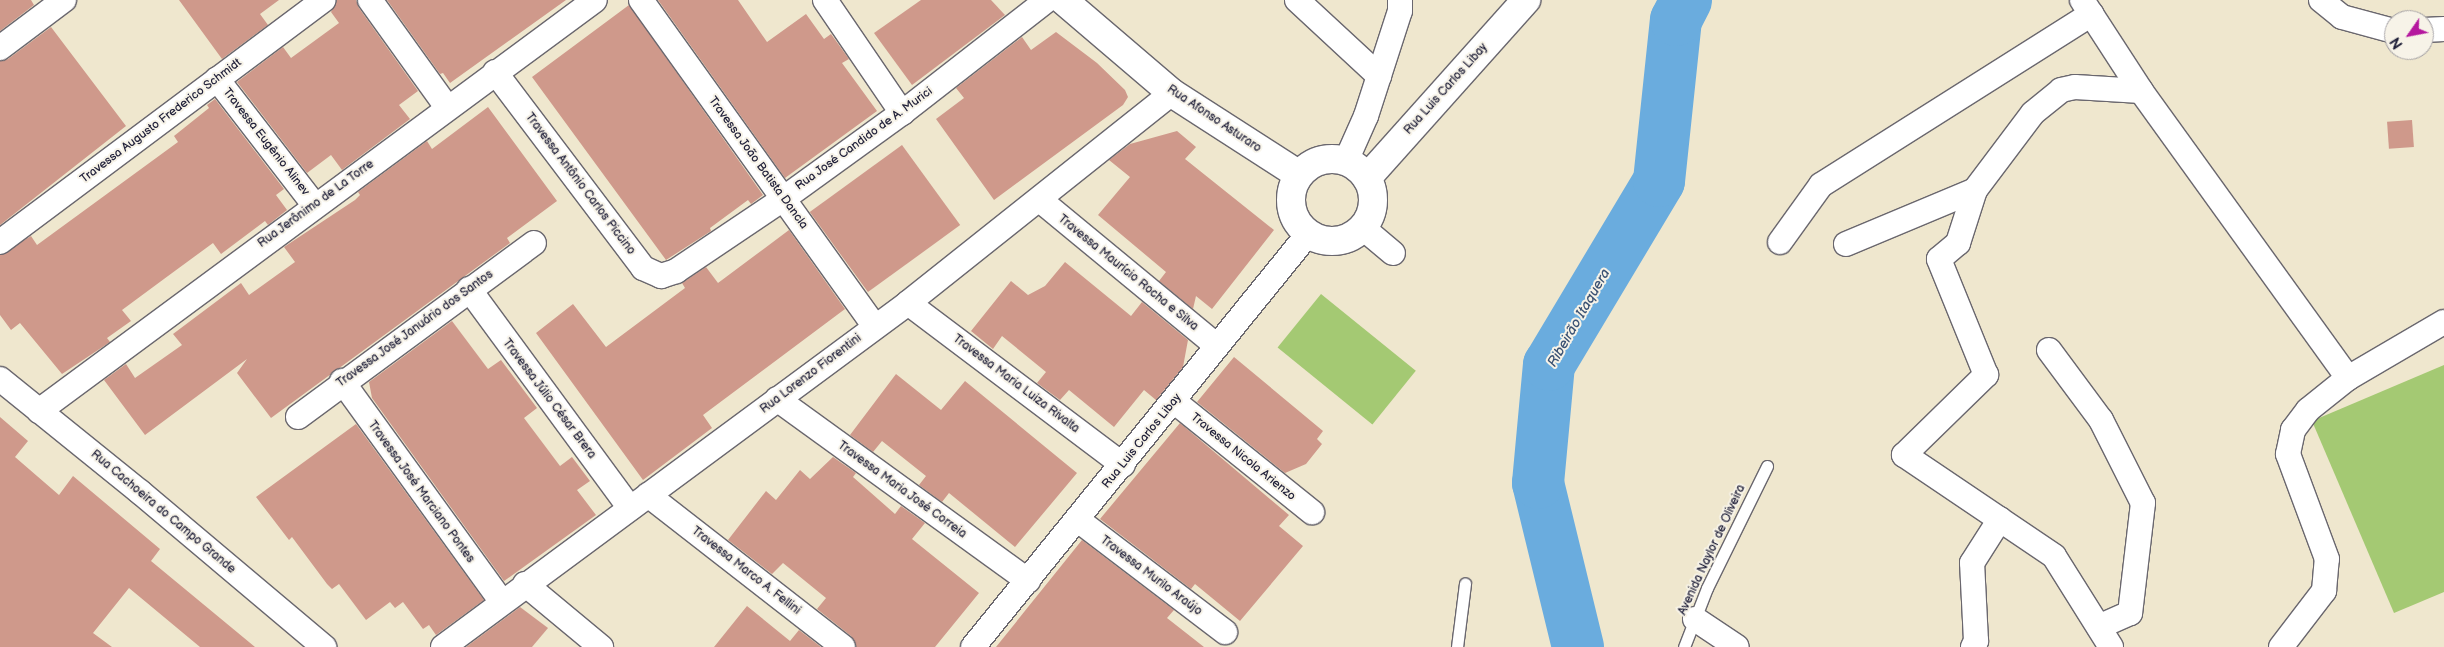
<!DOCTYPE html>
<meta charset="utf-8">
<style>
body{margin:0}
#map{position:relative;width:2444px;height:647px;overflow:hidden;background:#efe7ce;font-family:"Balsamiq Sans",sans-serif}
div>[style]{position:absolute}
.green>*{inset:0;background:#a4c973;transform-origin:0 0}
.river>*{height:52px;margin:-26px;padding:0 26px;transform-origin:26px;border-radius:26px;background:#6aacde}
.building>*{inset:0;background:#cf998b;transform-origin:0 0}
.roads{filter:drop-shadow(1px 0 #6a676e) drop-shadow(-1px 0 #6a676e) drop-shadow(0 1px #6a676e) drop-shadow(0 -1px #6a676e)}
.service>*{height:11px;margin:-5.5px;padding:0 5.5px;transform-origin:5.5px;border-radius:5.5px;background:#fff}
.minor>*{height:24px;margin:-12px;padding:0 12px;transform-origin:12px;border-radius:12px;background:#fff}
.tertiary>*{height:28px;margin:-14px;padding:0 14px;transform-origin:14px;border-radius:14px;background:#fff}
.tertiary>.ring{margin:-14px;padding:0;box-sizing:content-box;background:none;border:28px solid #fff;border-radius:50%}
span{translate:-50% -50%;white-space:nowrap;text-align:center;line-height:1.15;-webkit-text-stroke:4px #f7f3e8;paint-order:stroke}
.street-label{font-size:12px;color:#22223b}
.water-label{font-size:14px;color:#3b5274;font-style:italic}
.north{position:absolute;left:2384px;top:10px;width:50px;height:50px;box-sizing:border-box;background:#f7f3e8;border:1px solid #a29fa3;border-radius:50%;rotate:237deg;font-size:14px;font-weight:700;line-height:20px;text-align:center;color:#22223b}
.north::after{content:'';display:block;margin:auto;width:18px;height:22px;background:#b5179e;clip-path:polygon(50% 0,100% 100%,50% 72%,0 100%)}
</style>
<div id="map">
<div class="green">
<div style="left:1321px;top:294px;width:122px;height:69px;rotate:39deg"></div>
<div style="clip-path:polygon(2444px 365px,2444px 592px,2394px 613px,2312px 421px)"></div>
</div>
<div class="river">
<div style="left:1578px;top:647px;width:169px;rotate:-103.7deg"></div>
<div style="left:1538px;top:483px;width:119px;rotate:-84.7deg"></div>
<div style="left:1549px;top:365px;width:214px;rotate:-59.1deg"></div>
<div style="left:1659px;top:181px;width:162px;rotate:-84deg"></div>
<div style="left:1676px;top:20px;width:22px;rotate:-63deg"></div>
</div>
<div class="building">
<div style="clip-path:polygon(0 0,31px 0,34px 5px,0 31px)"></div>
<div style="clip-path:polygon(179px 0,279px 0,260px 14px,268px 25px,222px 59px)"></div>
<div style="clip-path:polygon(337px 0,356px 0,359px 8px,418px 91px,399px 105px,410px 119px,342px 170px,331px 155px,307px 173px,237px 82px,283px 47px,291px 58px,339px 23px,331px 12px)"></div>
<div style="clip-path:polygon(387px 0,566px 0,450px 83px,443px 73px,440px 74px)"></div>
<div style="clip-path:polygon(658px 0,738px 0,767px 42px,806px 14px,824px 39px,831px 34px,849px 59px,842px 63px,877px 111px,785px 178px)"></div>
<div style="clip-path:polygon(921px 0,991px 0,1005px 15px,912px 85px,874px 33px)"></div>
<div style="clip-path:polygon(629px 5px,763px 195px,751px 204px,748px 200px,710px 228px,711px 231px,666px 260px,532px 77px)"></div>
<div style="clip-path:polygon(51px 27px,126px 126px,0 225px,0 61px,8px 59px)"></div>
<div style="clip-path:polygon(1056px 32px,1097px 63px,1125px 90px,1128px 97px,1123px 105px,994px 200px,936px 119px,964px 98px,956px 88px,1022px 37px,1031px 50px)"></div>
<div style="clip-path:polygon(215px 99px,284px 189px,276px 195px,287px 210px,268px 225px,265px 221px,221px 254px,213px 243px,168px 276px,122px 310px,131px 321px,107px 338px,110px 342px,62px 374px,20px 323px,11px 330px,0 315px,0 255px,31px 236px,37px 245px,178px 142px,174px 136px,209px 108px,207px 105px)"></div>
<div style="clip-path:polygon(488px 107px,557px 201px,507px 238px,510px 243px,271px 418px,237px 373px,247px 359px,145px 435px,104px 380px,126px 364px,135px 378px,182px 345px,173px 334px,241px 283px,249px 295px,295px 262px,284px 247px,355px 200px,360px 195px,358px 192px,427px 141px,432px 149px)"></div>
<div style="left:2412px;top:120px;width:27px;height:25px;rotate:86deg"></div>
<div style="clip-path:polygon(1177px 131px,1196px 147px,1185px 159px,1274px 230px,1212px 309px,1196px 296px,1193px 309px,1159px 281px,1166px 272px,1098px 215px,1130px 177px,1109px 160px,1130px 144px)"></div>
<div style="left:902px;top:145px;width:99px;height:114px;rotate:54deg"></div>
<div style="clip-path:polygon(789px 230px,845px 309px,703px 415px,712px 428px,643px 480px,536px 333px,573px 304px,606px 347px,685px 288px,682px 283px,706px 267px,718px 283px)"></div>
<div style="clip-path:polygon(1065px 262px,1131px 316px,1142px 302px,1188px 340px,1183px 367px,1156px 400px,1144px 390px,1114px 427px,1069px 390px,1060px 400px,1037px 383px,1046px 372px,1002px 336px,993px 349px,971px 331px,1011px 281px,1028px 295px,1045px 286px)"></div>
<div style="clip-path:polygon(452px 321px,488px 369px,501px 360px,537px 408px,524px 418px,560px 466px,572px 457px,590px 481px,577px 490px,596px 515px,504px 581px,372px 398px,369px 382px)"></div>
<div style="clip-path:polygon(1234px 357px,1323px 431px,1317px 439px,1322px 444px,1306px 464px,1285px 473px,1197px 402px)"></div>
<div style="clip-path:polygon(896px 374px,941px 410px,965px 381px,1077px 473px,1015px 547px,949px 493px,942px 502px,919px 485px,926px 476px,882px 441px,873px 452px,850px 435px)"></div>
<div style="clip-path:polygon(0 417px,28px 441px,15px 457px,59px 495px,73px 476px,160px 549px,151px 561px,255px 647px,200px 647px,129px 588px,93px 633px,112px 647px,0 647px)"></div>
<div style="clip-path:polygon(1180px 423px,1289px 515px,1279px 526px,1303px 546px,1240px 621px,1195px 584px,1191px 589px,1100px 519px)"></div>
<div style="clip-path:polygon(356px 424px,484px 600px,436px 635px,429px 625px,423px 629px,403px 602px,395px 608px,390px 602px,366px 620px,339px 584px,332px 589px,327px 584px,292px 537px,289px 540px,256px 497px)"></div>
<div style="clip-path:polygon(833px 457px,856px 473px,853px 477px,895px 514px,901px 506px,925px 523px,912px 539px,979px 593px,935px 647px,856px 647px,851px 636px,817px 609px,826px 598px,783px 563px,772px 574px,728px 540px,766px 491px,776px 500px,800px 470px,810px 479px)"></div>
<div style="clip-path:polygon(1082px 540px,1174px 610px,1167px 618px,1204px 647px,996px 647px)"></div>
<div style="clip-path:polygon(747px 606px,790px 641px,799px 630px,821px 647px,714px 647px)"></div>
<div style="clip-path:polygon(520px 607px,548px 628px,532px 647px,466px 647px)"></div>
</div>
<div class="roads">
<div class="service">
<div style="left:1457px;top:647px;width:64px;rotate:-82.8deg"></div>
<div style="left:1684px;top:647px;width:63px;rotate:-68.7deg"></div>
<div style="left:1707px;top:588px;width:136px;rotate:-63.8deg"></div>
</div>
<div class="minor">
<div style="left:370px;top:0;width:132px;rotate:54.3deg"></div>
<div style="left:641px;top:0;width:401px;rotate:54.4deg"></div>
<div style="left:825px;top:0;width:137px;rotate:55.7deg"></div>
<div style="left:1297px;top:0;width:112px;rotate:42.8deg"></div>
<div style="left:2082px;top:0;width:108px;rotate:57deg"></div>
<div style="left:2141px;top:91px;width:354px;rotate:54.2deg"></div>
<div style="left:2321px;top:0;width:27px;rotate:39deg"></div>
<div style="left:2342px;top:17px;width:54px;rotate:15.1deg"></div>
<div style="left:2424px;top:30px;width:20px;rotate:-3deg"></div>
<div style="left:0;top:48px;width:80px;rotate:-36.9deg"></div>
<div style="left:495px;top:72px;width:246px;rotate:52.9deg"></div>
<div style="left:643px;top:268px;width:20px;rotate:24deg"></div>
<div style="left:661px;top:276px;width:16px;rotate:-18deg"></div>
<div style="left:676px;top:271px;width:129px;rotate:-33.9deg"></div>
<div style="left:783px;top:199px;width:147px;rotate:-35.9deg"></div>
<div style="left:902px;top:113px;width:184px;rotate:-37.9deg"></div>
<div style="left:217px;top:79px;width:160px;rotate:52.3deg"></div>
<div style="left:1346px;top:161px;width:49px;rotate:-66deg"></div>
<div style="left:1366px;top:116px;width:110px;rotate:-72.1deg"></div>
<div style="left:1400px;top:11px;width:11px;rotate:-90deg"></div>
<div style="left:1040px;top:200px;width:228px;rotate:39.5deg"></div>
<div style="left:1363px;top:228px;width:39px;rotate:40deg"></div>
<div style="left:0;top:242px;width:404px;rotate:-36.8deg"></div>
<div style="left:1780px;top:242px;width:70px;rotate:-54.3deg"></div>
<div style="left:1821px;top:185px;width:320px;rotate:-32.3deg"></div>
<div style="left:1846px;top:244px;width:140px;rotate:-22.7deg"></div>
<div style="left:469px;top:289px;width:272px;rotate:53.7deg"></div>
<div style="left:908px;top:303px;width:269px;rotate:37deg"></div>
<div style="left:2049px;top:350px;width:87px;rotate:53.4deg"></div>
<div style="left:2101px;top:420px;width:93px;rotate:63.2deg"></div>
<div style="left:2143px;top:503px;width:111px;rotate:96.7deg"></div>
<div style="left:2130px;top:613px;width:34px;rotate:156deg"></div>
<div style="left:0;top:379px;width:180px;rotate:38.9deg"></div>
<div style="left:140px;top:492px;width:241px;rotate:40.1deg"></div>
<div style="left:342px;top:381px;width:273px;rotate:54.1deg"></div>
<div style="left:777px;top:399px;width:310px;rotate:35.9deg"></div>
<div style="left:1175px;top:402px;width:176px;rotate:38.8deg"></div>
<div style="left:39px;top:411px;width:691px;rotate:-36.47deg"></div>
<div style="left:298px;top:417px;width:293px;rotate:-36.4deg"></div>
<div style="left:648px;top:495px;width:247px;rotate:37.9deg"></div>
<div style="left:1078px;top:520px;width:185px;rotate:37.3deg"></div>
<div style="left:525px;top:584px;width:99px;rotate:39.7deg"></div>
<div style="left:1695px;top:619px;width:50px;rotate:33.7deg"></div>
<div style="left:443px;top:647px;width:578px;rotate:-36.49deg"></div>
<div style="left:908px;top:303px;width:337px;rotate:-38.5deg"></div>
<div style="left:973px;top:647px;width:532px;rotate:-50.95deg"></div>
<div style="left:1973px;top:647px;width:7px;rotate:-63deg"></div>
<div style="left:1976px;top:641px;width:78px;rotate:-92.9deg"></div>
<div style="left:1972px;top:563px;width:52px;rotate:-57.5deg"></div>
<div style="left:2111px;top:647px;width:107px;rotate:-122.1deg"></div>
<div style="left:2054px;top:556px;width:181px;rotate:-146deg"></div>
<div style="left:1904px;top:455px;width:115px;rotate:-44.3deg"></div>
<div style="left:1986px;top:375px;width:125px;rotate:-112.1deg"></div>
<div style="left:1939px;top:259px;width:25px;rotate:-40deg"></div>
<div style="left:1958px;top:243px;width:56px;rotate:-72.2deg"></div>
<div style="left:1975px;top:190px;width:96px;rotate:-53deg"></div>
<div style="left:2033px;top:113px;width:36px;rotate:-39deg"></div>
<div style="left:2061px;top:90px;width:14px;rotate:-12deg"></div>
<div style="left:2075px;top:87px;width:66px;rotate:3.5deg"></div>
<div style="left:2281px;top:647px;width:71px;rotate:-52.5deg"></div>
<div style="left:2324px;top:591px;width:32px;rotate:-85deg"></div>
<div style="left:2327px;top:559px;width:112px;rotate:-110.4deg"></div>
<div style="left:2288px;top:454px;width:25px;rotate:-78deg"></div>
<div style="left:2293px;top:430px;width:25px;rotate:-53deg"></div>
<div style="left:2308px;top:410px;width:51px;rotate:-38.7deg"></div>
<div style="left:2348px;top:378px;width:111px;rotate:-30.3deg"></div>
</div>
<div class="tertiary">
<div style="left:1063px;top:0;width:143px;rotate:40.5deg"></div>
<div style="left:1172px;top:93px;width:151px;rotate:32.8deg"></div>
<div class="ring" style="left:1291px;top:159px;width:54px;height:54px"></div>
<div style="left:1367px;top:178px;width:239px;rotate:-48.2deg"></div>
</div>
</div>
<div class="street-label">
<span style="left:1446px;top:89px;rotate:-48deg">Rua Luis Carlos Libay</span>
<span style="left:1214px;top:119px;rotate:34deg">Rua Afonso Asturaro</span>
<span style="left:161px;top:121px;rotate:-37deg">Travessa Augusto Frederico Schmidt</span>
<span style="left:864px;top:139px;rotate:-36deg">Rua José Candido de A. Murici</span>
<span style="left:266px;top:142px;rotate:52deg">Travessa Eugênio Alinev</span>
<span style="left:758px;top:163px;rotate:54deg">Travessa João Batista Dancla</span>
<span style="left:580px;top:184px;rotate:53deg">Travessa Antônio Carlos Piccino</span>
<span style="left:316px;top:204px;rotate:-36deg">Rua Jerônimo de La Torre</span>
<span style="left:1128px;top:273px;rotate:39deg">Travessa Maurício Rocha e Silva</span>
<span style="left:415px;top:329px;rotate:-36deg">Travessa José Januário dos Santos</span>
<span style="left:811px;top:374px;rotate:-37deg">Rua Lorenzo Fiorentini</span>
<span style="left:1016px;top:384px;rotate:37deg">Travessa Maria Luiza Rivalta</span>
<span style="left:549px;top:399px;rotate:53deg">Travessa Júlio César Brera</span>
<span style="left:1142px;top:441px;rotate:-51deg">Rua Luis Carlos Libay</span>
<span style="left:1243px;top:457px;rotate:39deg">Travessa Nicola Arienzo</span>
<span style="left:902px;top:490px;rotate:36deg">Travessa Maria José Correia</span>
<span style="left:421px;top:492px;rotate:54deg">Travessa José Marciano Pontes</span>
<span style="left:163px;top:512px;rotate:40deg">Rua Cachoeira do Campo Grande</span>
<span style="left:1712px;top:550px;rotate:-65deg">Avenida Naylor de Oliveira</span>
<span style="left:746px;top:571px;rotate:38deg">Travessa Marco A. Fellini</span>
<span style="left:1151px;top:576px;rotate:37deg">Travessa Murilo Araújo</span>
</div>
<div class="water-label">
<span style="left:1579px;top:318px;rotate:-60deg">Ribeirão Itaquera</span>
</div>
<div class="north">N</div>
</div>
